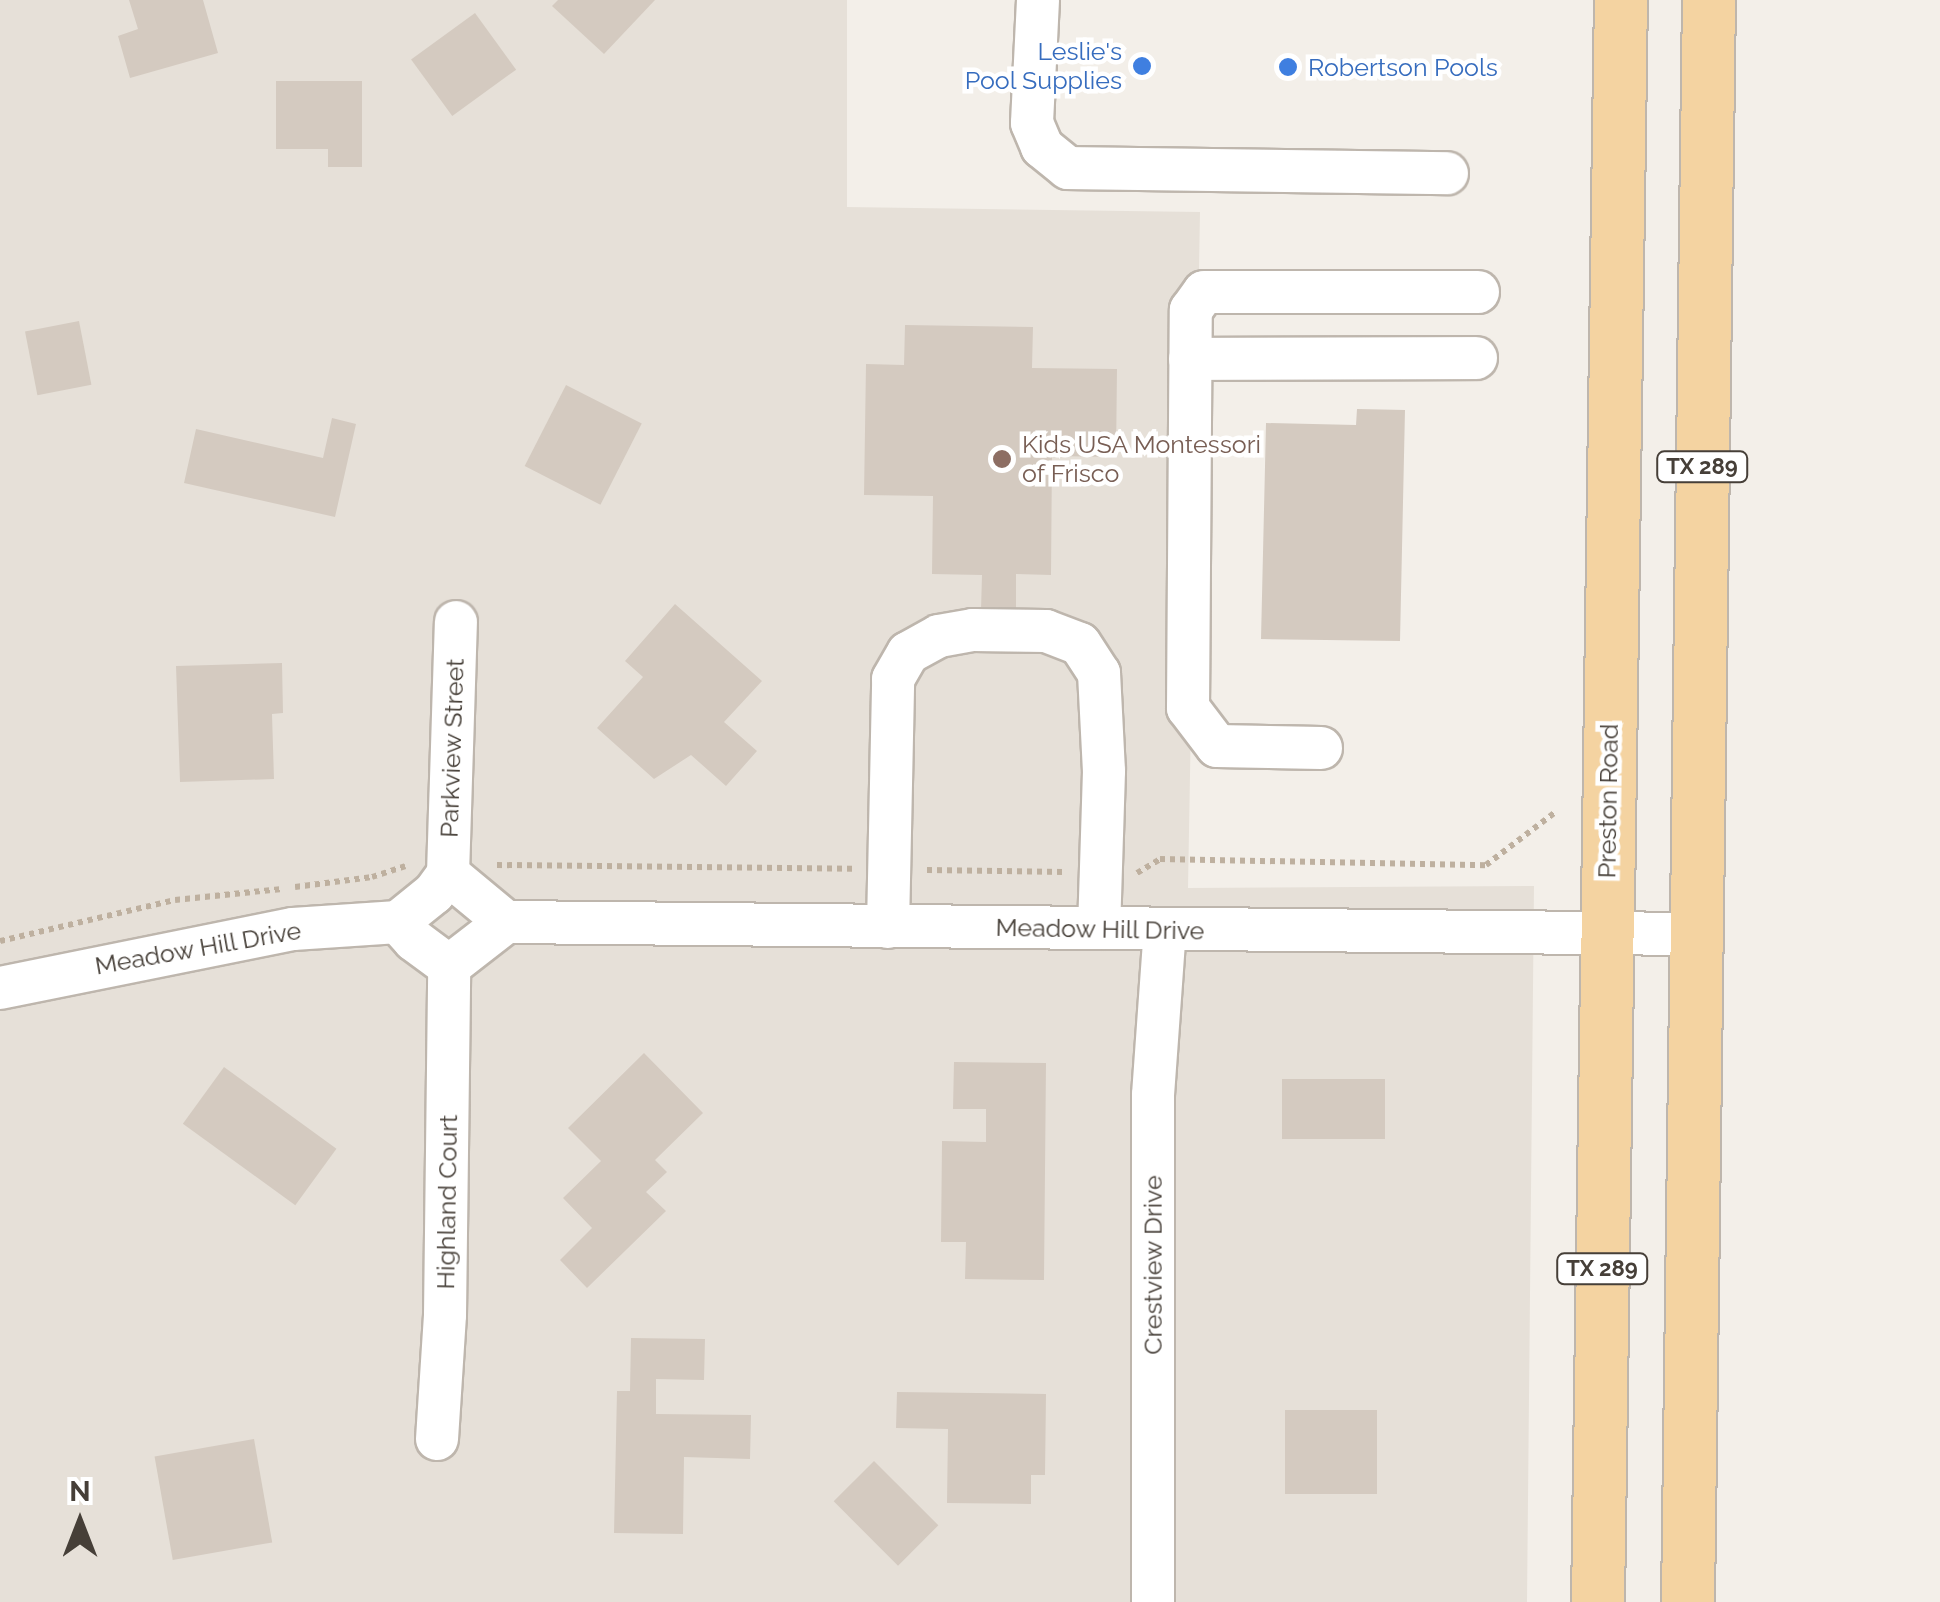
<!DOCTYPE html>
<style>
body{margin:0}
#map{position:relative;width:1940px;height:1602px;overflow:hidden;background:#f3efe9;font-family:Raleway,sans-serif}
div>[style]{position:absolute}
.residential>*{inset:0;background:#e6e0d8}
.building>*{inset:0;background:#d4cac0;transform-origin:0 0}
.path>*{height:6px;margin-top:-3px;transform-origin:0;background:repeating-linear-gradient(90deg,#beb09f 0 5px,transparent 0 10px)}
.roads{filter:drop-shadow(2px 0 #beb6ad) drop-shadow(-2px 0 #beb6ad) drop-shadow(0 2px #beb6ad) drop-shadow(0 -2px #beb6ad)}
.minor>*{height:42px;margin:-21px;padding:0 21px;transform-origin:21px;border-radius:21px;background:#fff}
.major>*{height:52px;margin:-26px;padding:0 26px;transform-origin:26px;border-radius:26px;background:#f4d3a1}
.dots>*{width:28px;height:28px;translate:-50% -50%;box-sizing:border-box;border:5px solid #fff;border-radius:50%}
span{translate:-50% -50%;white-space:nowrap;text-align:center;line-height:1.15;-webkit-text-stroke:9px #fff;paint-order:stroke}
.shield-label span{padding:2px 8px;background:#fff;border:2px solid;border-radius:8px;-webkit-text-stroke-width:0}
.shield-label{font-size:22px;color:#463f38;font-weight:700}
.shop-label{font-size:25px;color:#366cbe}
.right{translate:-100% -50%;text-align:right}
.left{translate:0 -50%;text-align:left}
.education-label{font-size:25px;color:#785e54}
.street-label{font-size:25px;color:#463f38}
.north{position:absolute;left:30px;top:1472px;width:100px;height:100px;-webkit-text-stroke:8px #fff;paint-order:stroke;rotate:0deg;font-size:28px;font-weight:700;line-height:40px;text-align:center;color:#463f38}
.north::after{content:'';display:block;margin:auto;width:35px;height:45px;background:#463f38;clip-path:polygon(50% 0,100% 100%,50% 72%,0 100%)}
</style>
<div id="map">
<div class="residential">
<div style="clip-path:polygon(0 0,847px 0,847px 207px,1200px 212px,1188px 888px,1534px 886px,1527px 1602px,0 1602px)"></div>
</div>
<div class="building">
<div style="clip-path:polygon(129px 0,203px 0,218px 53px,130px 78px,118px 36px,138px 29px)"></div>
<div style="clip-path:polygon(558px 0,655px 0,604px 54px,552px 6px)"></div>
<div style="left:475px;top:13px;width:70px;height:79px;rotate:54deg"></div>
<div style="clip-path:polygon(276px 81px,362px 81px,362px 167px,328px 167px,328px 149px,276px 149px)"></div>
<div style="left:79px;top:321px;width:65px;height:55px;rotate:79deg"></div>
<div style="clip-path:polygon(905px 325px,1033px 327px,1032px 368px,1117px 369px,1116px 457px,1052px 456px,1051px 575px,1016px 574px,1016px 611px,981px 610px,982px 575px,932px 574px,933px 496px,864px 495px,866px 364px,904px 365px)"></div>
<div style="left:566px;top:385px;width:85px;height:91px;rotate:27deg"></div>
<div style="clip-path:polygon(1357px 409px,1405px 410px,1400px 641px,1261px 639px,1266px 423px,1356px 425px)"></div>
<div style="clip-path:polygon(332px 418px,356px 424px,335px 517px,184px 483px,196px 429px,323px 458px)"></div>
<div style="clip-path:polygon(675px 604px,762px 681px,724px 722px,757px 751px,726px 786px,691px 755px,654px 779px,597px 728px,643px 677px,625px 661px)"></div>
<div style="clip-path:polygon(282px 663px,283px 713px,272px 714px,274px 779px,180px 782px,176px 666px)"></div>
<div style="clip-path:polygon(644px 1053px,703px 1113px,655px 1160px,667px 1172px,646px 1192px,666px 1211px,587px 1288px,560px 1260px,592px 1228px,563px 1198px,601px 1161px,568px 1128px)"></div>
<div style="clip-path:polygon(954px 1062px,1046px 1063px,1044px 1280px,965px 1279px,966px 1242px,941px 1242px,942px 1141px,986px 1142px,986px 1109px,953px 1109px)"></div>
<div style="left:224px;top:1067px;width:139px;height:70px;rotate:36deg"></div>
<div style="left:1282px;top:1079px;width:103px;height:60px"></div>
<div style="clip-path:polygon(631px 1338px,705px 1339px,704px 1380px,656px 1379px,656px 1414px,751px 1415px,750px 1459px,684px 1457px,683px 1534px,614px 1533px,617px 1391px,630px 1391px)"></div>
<div style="clip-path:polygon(897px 1392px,1046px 1394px,1045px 1475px,1031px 1475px,1031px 1504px,947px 1503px,948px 1429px,896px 1428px)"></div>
<div style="left:1285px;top:1410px;width:92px;height:84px"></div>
<div style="left:254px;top:1439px;width:105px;height:101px;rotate:80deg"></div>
<div style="left:874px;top:1461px;width:91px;height:57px;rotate:45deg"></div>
</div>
<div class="path">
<div style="left:497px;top:865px;width:357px;rotate:0.6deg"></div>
<div style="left:927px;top:870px;width:137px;rotate:0.8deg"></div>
<div style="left:1137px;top:873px;width:27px;rotate:-31deg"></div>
<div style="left:1160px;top:859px;width:326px;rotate:1.1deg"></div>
<div style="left:1486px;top:865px;width:86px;rotate:-37.4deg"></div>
<div style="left:295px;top:887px;width:78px;rotate:-7.4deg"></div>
<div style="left:372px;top:877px;width:35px;rotate:-18deg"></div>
<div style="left:0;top:941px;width:180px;rotate:-13.2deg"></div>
<div style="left:175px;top:900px;width:108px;rotate:-5.9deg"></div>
</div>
<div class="roads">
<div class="minor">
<div style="left:1038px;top:0;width:123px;rotate:92.8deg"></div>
<div style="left:1032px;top:123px;width:26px;rotate:67deg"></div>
<div style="left:1042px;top:147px;width:33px;rotate:39deg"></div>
<div style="left:1068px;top:168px;width:379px;rotate:0.8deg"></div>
<div style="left:1190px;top:359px;width:286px;rotate:-0.2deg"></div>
<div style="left:1321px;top:748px;width:104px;rotate:-178.9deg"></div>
<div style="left:1217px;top:746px;width:48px;rotate:-127.3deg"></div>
<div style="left:1188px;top:708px;width:398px;rotate:-89.6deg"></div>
<div style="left:1191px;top:310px;width:22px;rotate:-54deg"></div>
<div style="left:1204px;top:292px;width:274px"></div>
<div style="left:448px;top:874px;width:252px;rotate:-88.2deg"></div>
<div style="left:506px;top:922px;width:72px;rotate:142.3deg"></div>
<div style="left:449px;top:966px;width:44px;rotate:-143.4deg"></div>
<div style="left:414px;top:940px;width:24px;rotate:-132deg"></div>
<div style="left:398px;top:922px;width:46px;rotate:-38.9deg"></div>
<div style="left:434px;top:893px;width:24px;rotate:-54deg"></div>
<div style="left:448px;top:874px;width:75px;rotate:39.6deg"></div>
<div style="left:506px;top:922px;width:1189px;rotate:0.58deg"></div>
<div style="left:888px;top:927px;width:248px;rotate:-88.8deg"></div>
<div style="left:893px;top:679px;width:30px;rotate:-60deg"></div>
<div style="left:908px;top:653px;width:35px;rotate:-29deg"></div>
<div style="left:939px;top:636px;width:35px;rotate:-10deg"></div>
<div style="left:973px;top:630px;width:73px;rotate:0.8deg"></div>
<div style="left:1046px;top:631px;width:36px;rotate:21deg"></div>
<div style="left:1080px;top:644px;width:35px;rotate:57deg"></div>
<div style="left:1099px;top:673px;width:98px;rotate:87.1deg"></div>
<div style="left:1104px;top:771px;width:157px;rotate:91.8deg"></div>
<div style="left:0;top:988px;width:299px;rotate:-11.4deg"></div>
<div style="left:293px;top:929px;width:105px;rotate:-3.8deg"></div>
<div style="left:437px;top:1439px;width:124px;rotate:-86.3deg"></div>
<div style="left:445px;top:1315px;width:349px;rotate:-89.3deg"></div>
<div style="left:1153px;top:1602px;width:507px;rotate:-90deg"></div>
<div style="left:1153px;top:1095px;width:166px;rotate:-85.9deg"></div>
</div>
<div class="major">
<div style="left:1598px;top:1602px;width:1602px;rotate:-89.18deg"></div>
<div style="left:1688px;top:1602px;width:1602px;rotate:-89.25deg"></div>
</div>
</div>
<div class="dots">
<div style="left:1142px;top:66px;background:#3f7fe0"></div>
<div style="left:1288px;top:67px;background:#3f7fe0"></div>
<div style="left:1002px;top:459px;background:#8d6e63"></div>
</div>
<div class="shield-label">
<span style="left:1702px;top:467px">TX 289</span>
<span style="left:1602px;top:1269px">TX 289</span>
</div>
<div class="shop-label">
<span class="right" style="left:1122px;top:66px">Leslie's<br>Pool Supplies</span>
<span class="left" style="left:1308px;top:67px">Robertson Pools</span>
</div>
<div class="education-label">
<span class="left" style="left:1022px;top:459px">Kids USA Montessori<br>of Frisco</span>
</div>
<div class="street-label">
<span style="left:452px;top:748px;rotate:-88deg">Parkview Street</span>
<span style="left:1608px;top:801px;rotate:-89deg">Preston Road</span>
<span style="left:1100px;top:929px;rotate:1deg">Meadow Hill Drive</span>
<span style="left:198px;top:948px;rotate:-10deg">Meadow Hill Drive</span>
<span style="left:447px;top:1202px;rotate:-89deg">Highland Court</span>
<span style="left:1153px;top:1265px;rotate:-90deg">Crestview Drive</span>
</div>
<div class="north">N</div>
</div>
